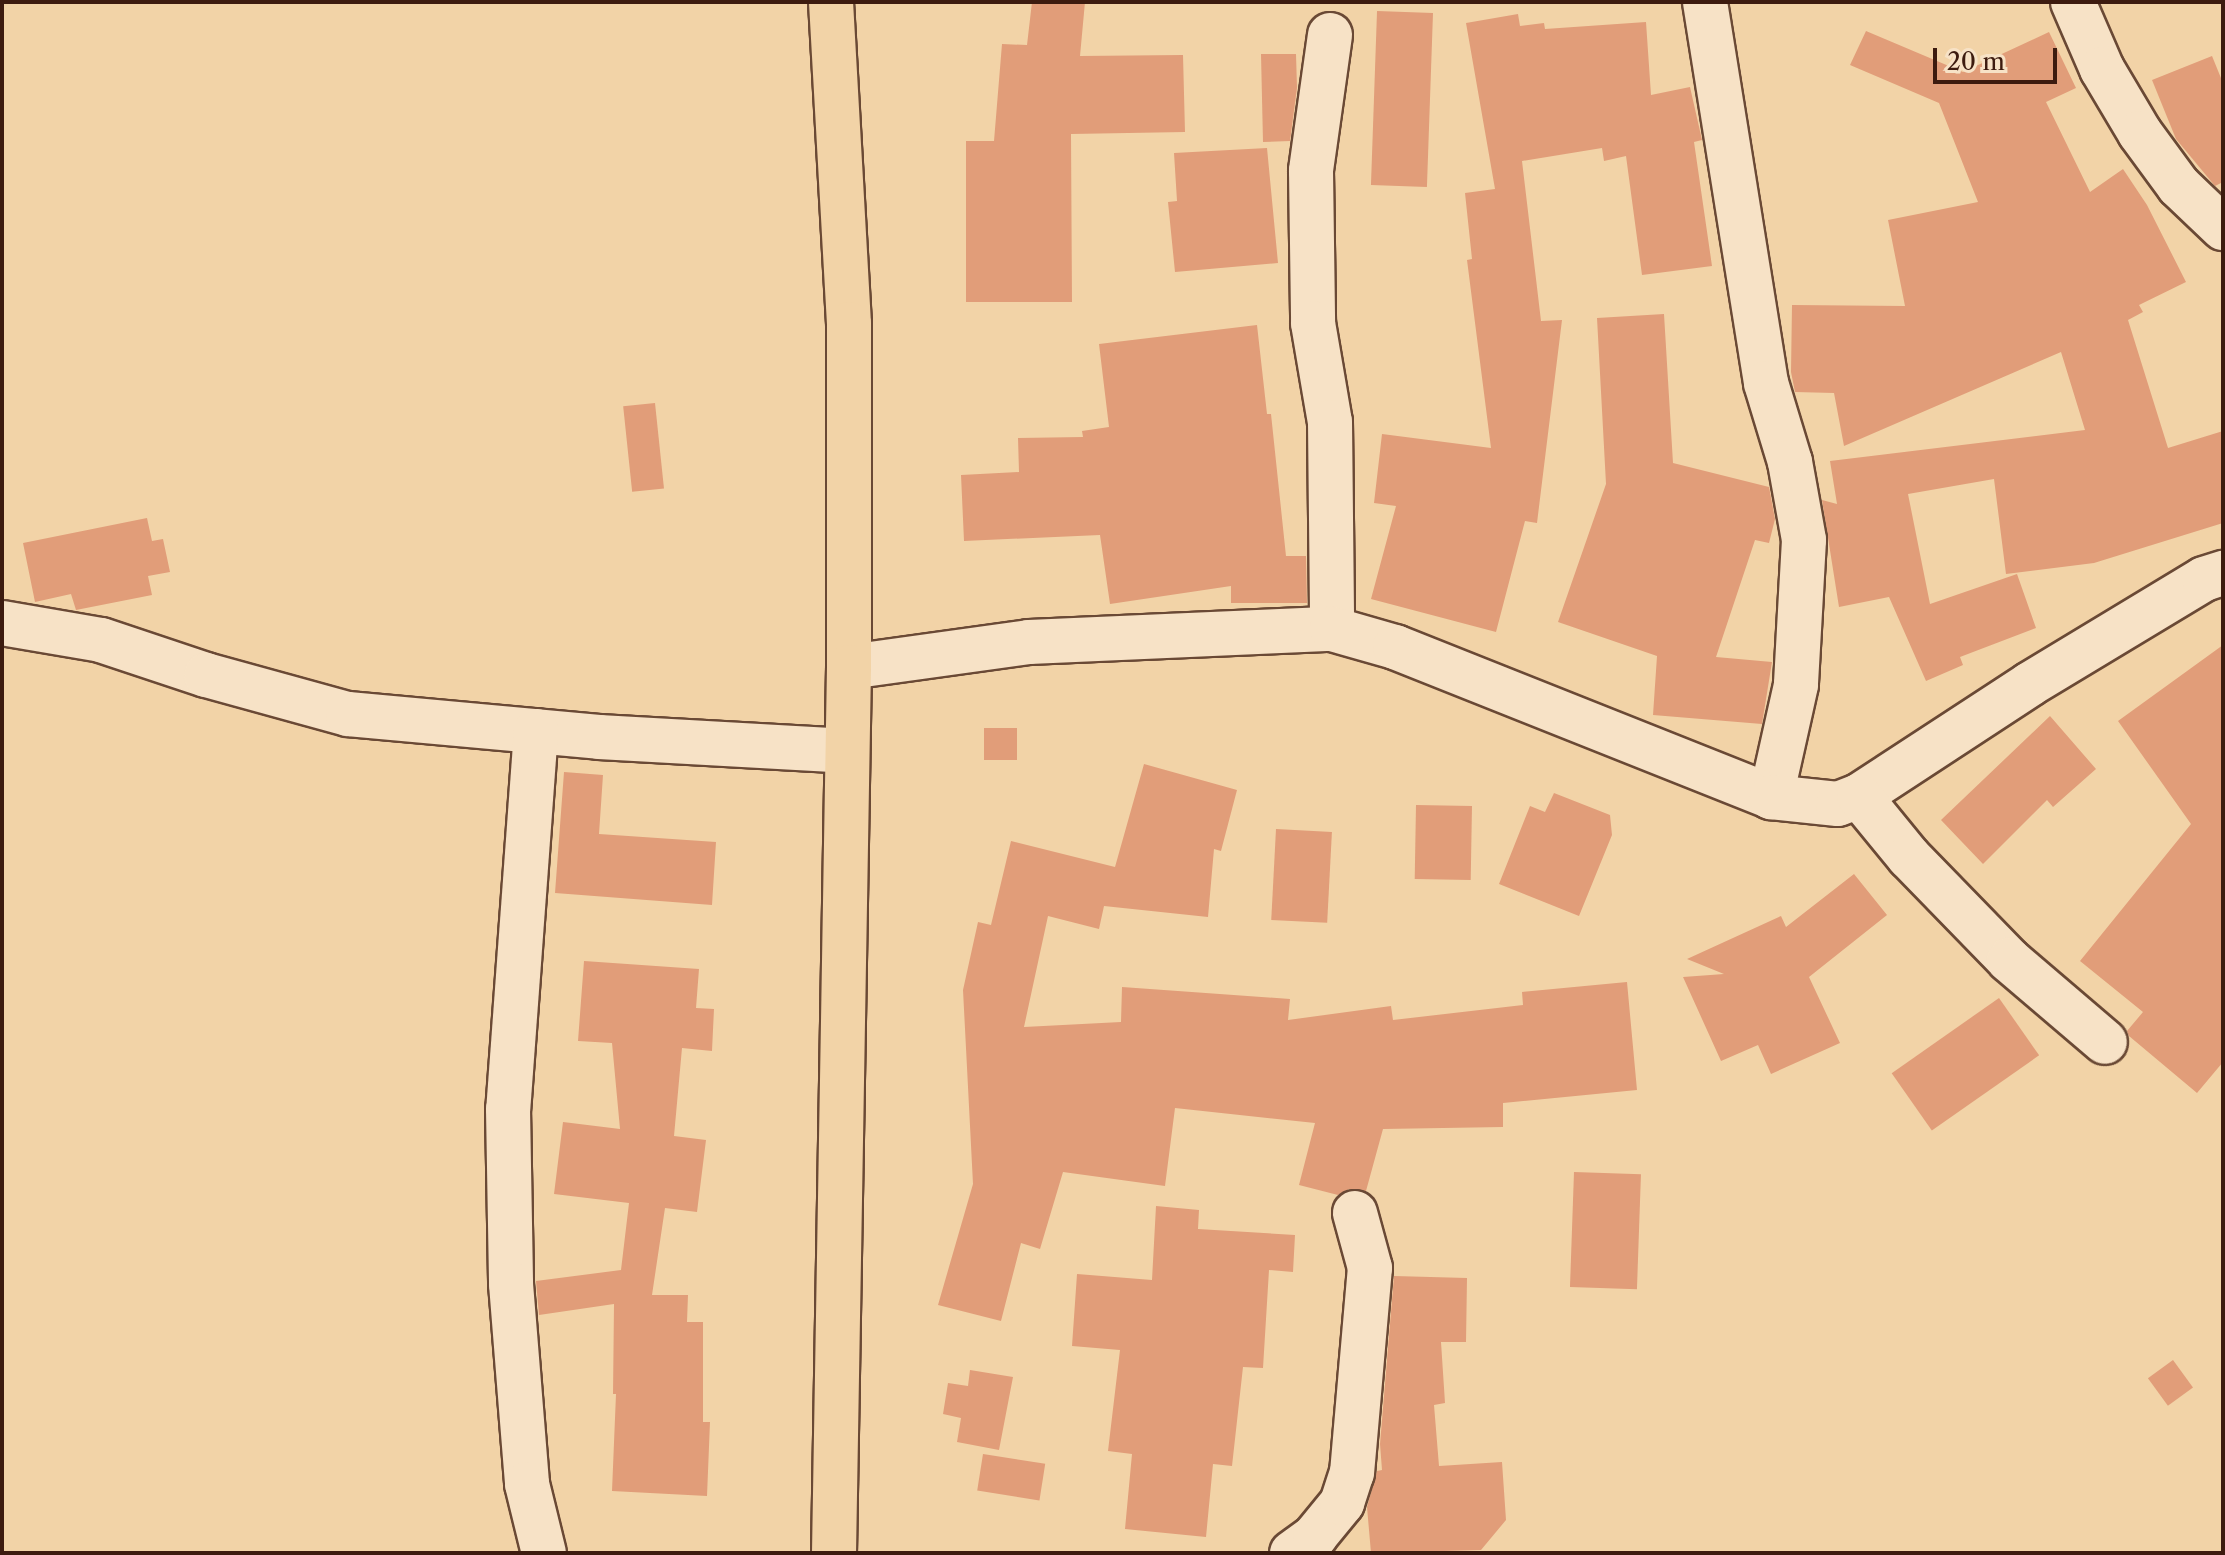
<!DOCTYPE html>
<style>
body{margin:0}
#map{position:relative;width:2225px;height:1555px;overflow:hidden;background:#f2d3a7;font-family:"Libre Caslon Text",serif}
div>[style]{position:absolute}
.building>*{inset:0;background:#e19d79;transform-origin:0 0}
.roads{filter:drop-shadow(2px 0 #6a4935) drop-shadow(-2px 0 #6a4935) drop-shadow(0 2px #6a4935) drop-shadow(0 -2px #6a4935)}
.minor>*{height:44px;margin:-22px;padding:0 22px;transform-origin:22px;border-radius:22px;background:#f7e2c6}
.major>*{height:44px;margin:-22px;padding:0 22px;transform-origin:22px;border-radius:22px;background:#f2d3a7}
span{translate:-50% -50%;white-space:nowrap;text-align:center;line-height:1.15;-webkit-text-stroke:8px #f7e2c6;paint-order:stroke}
.frame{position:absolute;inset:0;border:4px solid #3d1b0f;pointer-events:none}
.scale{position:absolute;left:1933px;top:48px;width:124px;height:36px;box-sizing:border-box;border:4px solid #3d1b0f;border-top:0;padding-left:10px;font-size:24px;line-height:28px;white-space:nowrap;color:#3d1b0f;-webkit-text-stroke:6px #f7e2c6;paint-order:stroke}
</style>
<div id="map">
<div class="building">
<div style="clip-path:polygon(1032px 2px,1085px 2px,1080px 56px,1183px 55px,1185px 132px,1071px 134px,1072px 302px,966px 302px,966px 141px,994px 141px,1002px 44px,1027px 45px)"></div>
<div style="left:1433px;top:13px;width:174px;height:56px;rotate:92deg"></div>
<div style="clip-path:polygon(1518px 14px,1520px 26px,1544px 23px,1545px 29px,1646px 22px,1651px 95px,1690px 87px,1702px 140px,1694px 142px,1712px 266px,1642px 275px,1626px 156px,1604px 161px,1602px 148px,1522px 161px,1541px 321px,1562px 320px,1537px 523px,1525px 521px,1496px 632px,1371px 599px,1396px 506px,1374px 503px,1382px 434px,1491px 448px,1467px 260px,1472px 259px,1465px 193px,1495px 189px,1466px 23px)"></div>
<div style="clip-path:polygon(1866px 31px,1963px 72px,2049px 32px,2076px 88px,2046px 102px,2090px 192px,2123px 169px,2147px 205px,2186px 282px,2139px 305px,2143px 312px,2128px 320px,2168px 448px,2223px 431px,2223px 523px,2094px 563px,2006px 574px,1994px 479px,1908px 494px,1930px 604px,2017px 574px,2036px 628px,1960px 657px,1963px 665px,1926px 681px,1889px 597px,1839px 607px,1822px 500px,1837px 504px,1830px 461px,2085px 430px,2061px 352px,1844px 446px,1834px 393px,1795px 392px,1791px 372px,1792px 305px,1905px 306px,1888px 220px,1978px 202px,1939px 103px,1850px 65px)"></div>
<div style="clip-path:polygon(1261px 54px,1296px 54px,1297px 88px,1290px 141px,1263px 142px)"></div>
<div style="clip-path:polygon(2212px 56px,2223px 83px,2223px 182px,2215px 186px,2176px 139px,2152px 80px)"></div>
<div style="clip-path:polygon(1267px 148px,1278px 263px,1175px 272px,1168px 202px,1177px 201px,1174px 153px)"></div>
<div style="clip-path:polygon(1664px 314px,1673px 463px,1769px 487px,1775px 519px,1769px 543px,1755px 540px,1716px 657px,1772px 662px,1762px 724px,1653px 715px,1657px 656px,1558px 622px,1606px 484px,1597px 318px)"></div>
<div style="clip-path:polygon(1257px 325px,1267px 414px,1271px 414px,1286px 556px,1306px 556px,1307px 603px,1231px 603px,1231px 586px,1110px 604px,1100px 535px,964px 541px,961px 475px,1019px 472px,1018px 438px,1083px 437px,1082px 431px,1109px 427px,1099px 344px)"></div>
<div style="left:655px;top:403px;width:86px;height:32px;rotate:84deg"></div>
<div style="clip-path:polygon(147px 518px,152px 541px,163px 539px,170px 572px,148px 576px,152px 595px,76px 610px,71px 594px,35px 602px,23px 543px)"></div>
<div style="clip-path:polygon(2223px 645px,2223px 1062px,2197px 1093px,2129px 1036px,2127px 1031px,2143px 1012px,2080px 961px,2191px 824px,2118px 721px)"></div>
<div style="clip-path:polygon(2050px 716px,2096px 769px,2053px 807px,2047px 800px,1983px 864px,1941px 820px)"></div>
<div style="left:984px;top:728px;width:33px;height:32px"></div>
<div style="clip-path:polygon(1144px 764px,1237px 790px,1221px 851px,1214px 849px,1208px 917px,1104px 906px,1099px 929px,1048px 916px,1024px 1027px,1121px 1022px,1122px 987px,1290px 999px,1288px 1020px,1391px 1006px,1393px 1020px,1523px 1005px,1522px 992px,1627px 982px,1637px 1090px,1503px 1103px,1503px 1127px,1383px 1129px,1366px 1191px,1349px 1189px,1338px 1195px,1299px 1185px,1315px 1123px,1175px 1108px,1165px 1186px,1063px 1172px,1040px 1249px,1021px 1243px,1001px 1321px,938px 1305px,973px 1184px,963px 990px,978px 922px,991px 925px,1011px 841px,1115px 867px)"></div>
<div style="clip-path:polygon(564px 772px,603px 775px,599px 834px,716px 842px,712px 905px,555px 893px)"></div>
<div style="clip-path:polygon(1554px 793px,1610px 815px,1612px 835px,1579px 916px,1499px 884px,1530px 806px,1545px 812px)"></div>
<div style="left:1416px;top:805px;width:56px;height:74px;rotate:1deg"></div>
<div style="left:1276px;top:829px;width:56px;height:91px;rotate:3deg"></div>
<div style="clip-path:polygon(1854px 874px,1887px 915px,1809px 977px,1840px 1043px,1771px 1074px,1758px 1045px,1721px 1061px,1683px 977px,1724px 974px,1687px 959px,1781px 916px,1786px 927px)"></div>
<div style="clip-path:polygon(584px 961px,699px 969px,696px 1008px,714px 1009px,712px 1051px,682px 1048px,674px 1136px,706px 1140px,697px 1212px,665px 1208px,652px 1295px,688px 1295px,687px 1322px,703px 1322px,703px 1422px,710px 1422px,707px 1496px,612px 1491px,616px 1394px,613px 1394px,614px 1304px,539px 1315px,536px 1281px,621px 1270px,629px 1203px,554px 1194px,563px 1122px,620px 1129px,612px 1043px,578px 1041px)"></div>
<div style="left:1999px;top:998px;width:70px;height:131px;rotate:55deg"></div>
<div style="left:1574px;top:1172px;width:67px;height:115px;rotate:2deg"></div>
<div style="clip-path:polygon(1156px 1206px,1199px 1210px,1198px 1229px,1295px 1235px,1293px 1272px,1269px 1270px,1263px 1368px,1243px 1367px,1232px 1466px,1213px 1464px,1206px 1537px,1125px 1529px,1132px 1454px,1108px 1451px,1120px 1350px,1072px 1346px,1077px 1274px,1152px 1280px)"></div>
<div style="clip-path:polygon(1394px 1276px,1467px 1278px,1466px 1342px,1441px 1342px,1445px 1403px,1434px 1405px,1439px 1466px,1502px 1462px,1506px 1520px,1481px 1550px,1371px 1553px,1367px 1507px,1377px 1471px,1382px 1470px,1380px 1444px)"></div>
<div style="left:2173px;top:1360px;width:34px;height:31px;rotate:54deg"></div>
<div style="clip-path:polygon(970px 1370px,1013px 1377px,999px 1450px,957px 1442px,961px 1418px,943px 1414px,948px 1383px,968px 1386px)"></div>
<div style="left:983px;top:1454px;width:63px;height:37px;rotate:9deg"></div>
</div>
<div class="roads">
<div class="minor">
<div style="left:1705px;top:2px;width:386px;rotate:80.9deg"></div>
<div style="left:1766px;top:383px;width:83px;rotate:73.1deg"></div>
<div style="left:1790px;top:462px;width:79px;rotate:79.8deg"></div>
<div style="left:1804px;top:540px;width:145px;rotate:93.2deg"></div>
<div style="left:1796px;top:685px;width:115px;rotate:102.6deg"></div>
<div style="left:2073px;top:2px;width:73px;rotate:66.6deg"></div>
<div style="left:2102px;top:69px;width:74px;rotate:59.3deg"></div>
<div style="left:2140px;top:133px;width:66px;rotate:53.7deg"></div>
<div style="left:2179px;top:186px;width:61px;rotate:43.7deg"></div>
<div style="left:1330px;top:35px;width:137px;rotate:98deg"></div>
<div style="left:1311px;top:171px;width:152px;rotate:89.2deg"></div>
<div style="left:1313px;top:323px;width:100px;rotate:80.3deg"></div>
<div style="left:1330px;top:422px;width:207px;rotate:89.4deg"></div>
<div style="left:2px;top:623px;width:100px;rotate:9.7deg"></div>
<div style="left:101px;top:640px;width:111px;rotate:18.4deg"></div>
<div style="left:206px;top:675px;width:147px;rotate:15.4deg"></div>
<div style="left:348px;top:714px;width:252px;rotate:5.2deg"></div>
<div style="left:599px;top:737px;width:248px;rotate:3.2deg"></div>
<div style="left:849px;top:667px;width:182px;rotate:-7.9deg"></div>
<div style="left:1029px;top:642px;width:303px;rotate:-2.5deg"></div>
<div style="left:1332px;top:629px;width:66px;rotate:15.9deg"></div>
<div style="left:1395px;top:647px;width:405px;rotate:21.7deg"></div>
<div style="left:1771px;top:797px;width:67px;rotate:6deg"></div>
<div style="left:1838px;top:804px;width:22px;rotate:-21deg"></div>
<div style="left:1859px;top:796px;width:204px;rotate:-33.2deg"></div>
<div style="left:2030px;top:684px;width:203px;rotate:-31.1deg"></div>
<div style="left:2204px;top:579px;width:20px;rotate:-18deg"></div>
<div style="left:536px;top:731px;width:379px;rotate:94.2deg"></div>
<div style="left:508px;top:1109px;width:175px;rotate:89deg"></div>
<div style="left:511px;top:1284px;width:201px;rotate:85.4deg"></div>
<div style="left:527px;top:1484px;width:71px;rotate:76.2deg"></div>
<div style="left:1859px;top:796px;width:79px;rotate:50.7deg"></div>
<div style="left:1909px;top:857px;width:144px;rotate:45.8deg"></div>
<div style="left:2009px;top:960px;width:126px;rotate:40.5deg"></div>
<div style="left:1292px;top:1553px;width:29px;rotate:-36deg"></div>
<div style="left:1315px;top:1536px;width:43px;rotate:-50.7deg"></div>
<div style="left:1342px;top:1503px;width:32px;rotate:-72deg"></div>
<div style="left:1352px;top:1473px;width:206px;rotate:-85deg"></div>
<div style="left:1370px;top:1268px;width:57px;rotate:-105.3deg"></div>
</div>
<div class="major">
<div style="left:831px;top:2px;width:323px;rotate:86.8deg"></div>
<div style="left:849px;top:324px;width:343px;rotate:90deg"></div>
<div style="left:849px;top:667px;width:886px;rotate:90.97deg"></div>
</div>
</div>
<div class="frame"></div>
<div class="scale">20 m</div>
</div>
